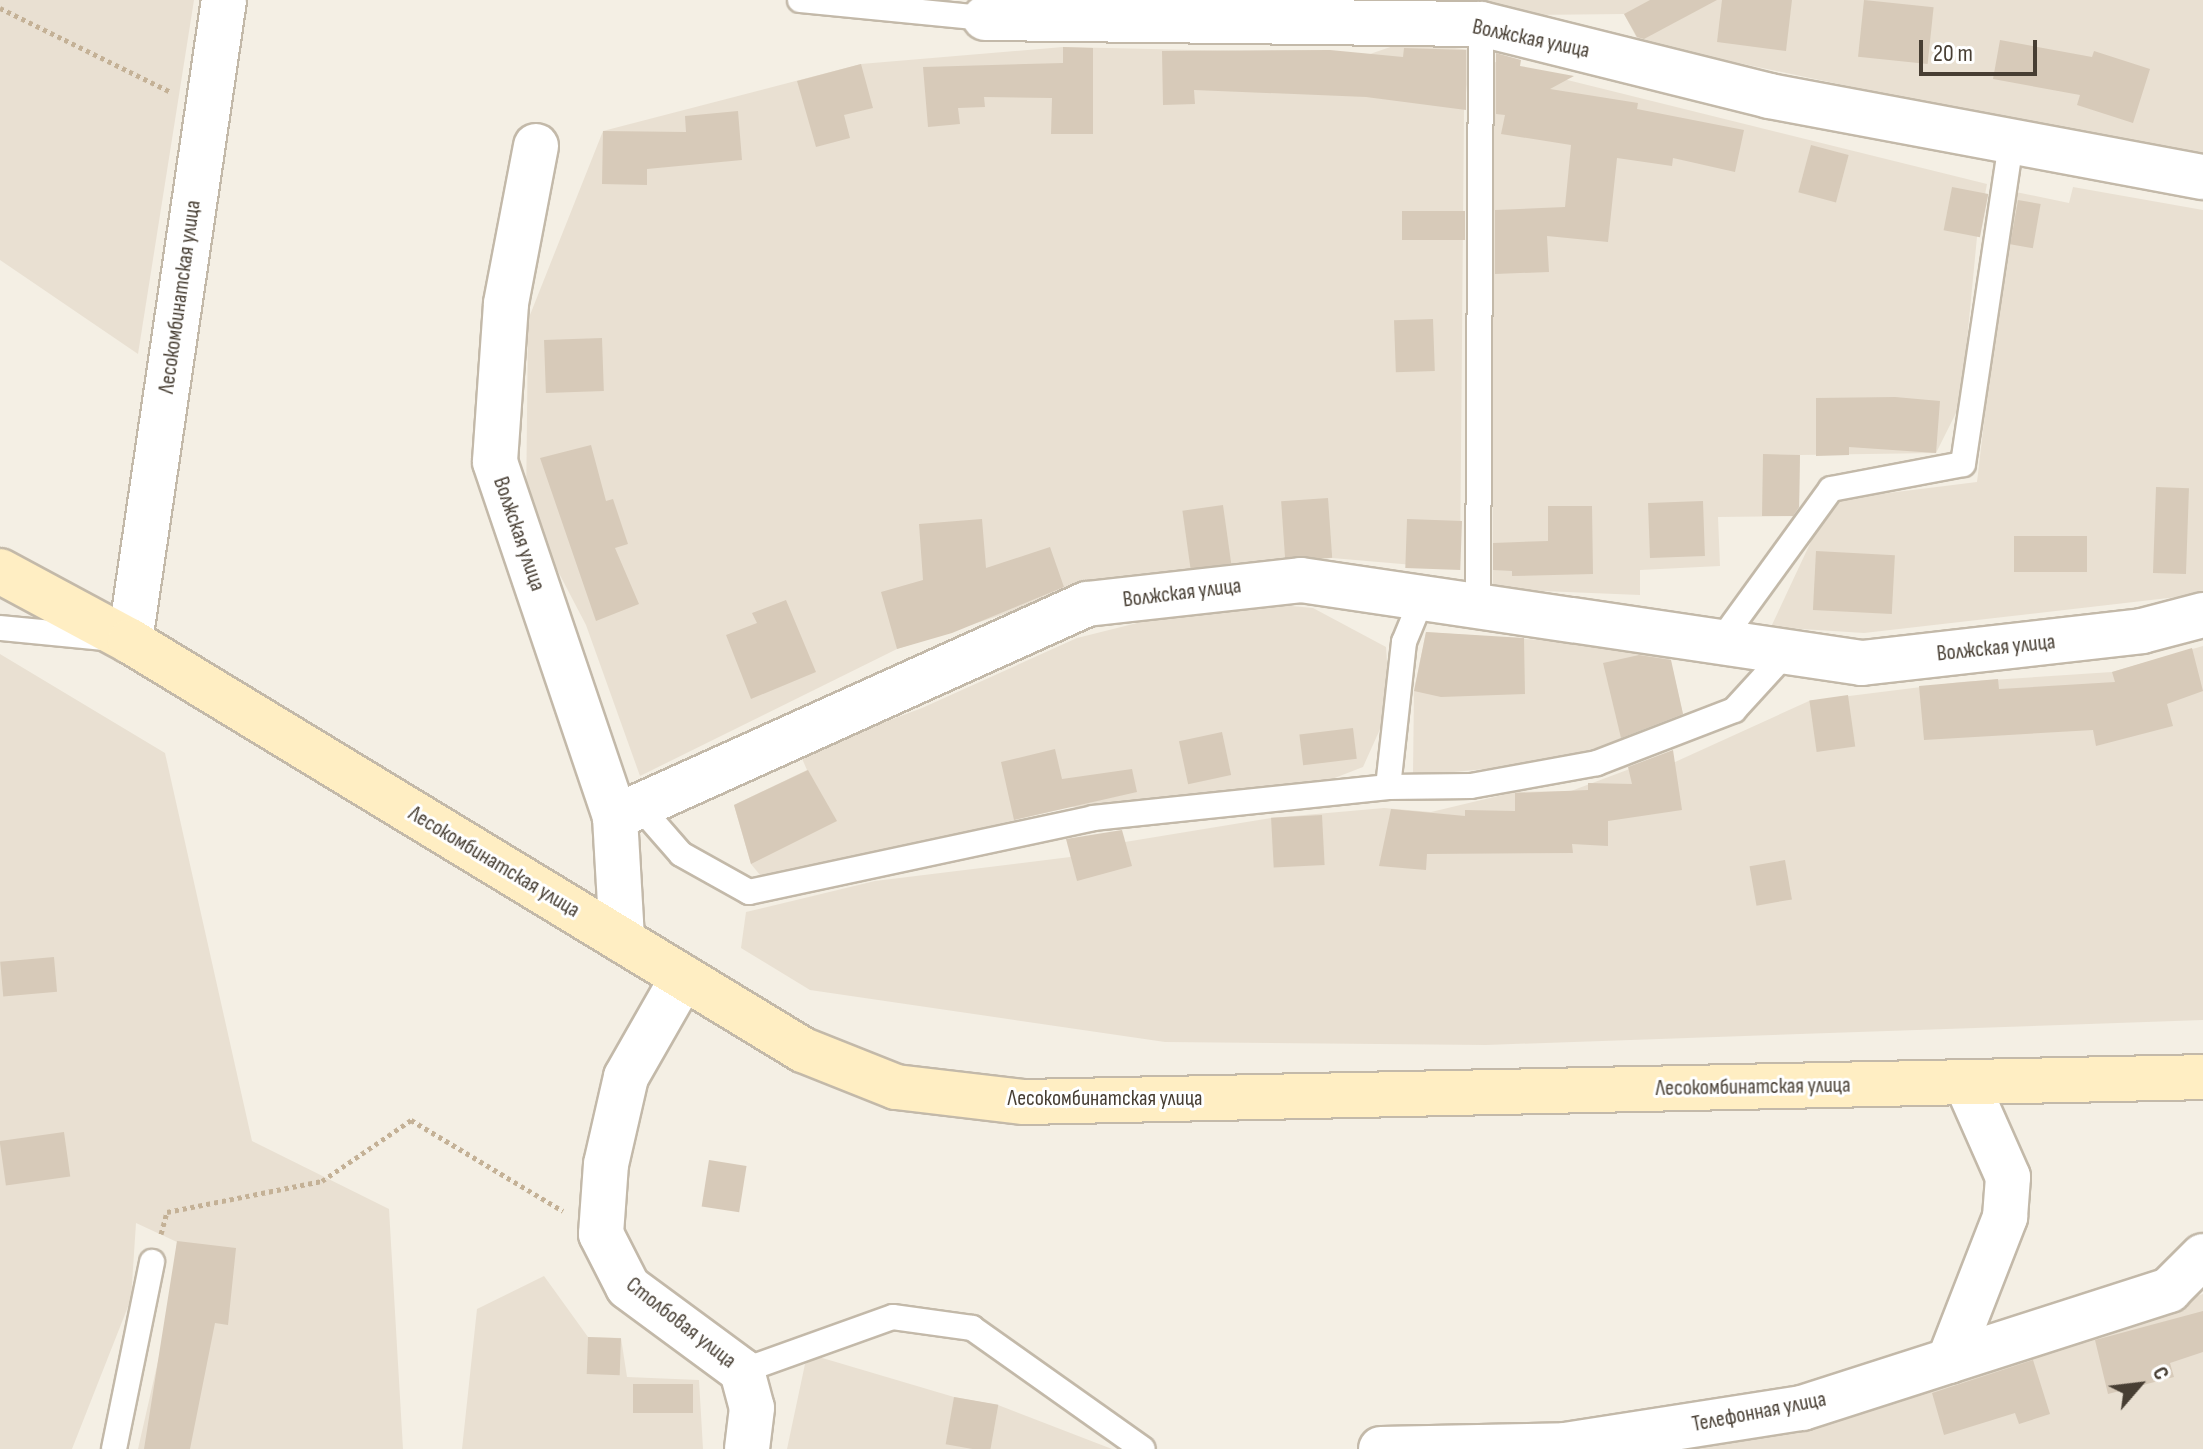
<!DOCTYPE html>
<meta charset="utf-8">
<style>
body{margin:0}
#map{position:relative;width:2203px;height:1449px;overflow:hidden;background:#f4efe4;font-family:"Sofia Sans Condensed",sans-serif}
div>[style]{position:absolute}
.residential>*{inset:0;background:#e9e0d2}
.building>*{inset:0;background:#d7cab9;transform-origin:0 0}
.path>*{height:5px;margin-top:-2.5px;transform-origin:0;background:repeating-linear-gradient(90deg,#c4b196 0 4px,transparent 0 8px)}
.roads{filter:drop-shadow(2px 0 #c3b9a9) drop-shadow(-2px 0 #c3b9a9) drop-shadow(0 2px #c3b9a9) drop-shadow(0 -2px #c3b9a9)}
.lane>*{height:24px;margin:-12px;padding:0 12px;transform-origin:12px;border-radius:12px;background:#fff}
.street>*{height:44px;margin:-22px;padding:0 22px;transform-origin:22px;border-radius:22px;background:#fff}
.secondary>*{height:44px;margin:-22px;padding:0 22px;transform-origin:22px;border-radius:22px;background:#ffeec3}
span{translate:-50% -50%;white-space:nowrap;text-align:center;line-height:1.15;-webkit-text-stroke:6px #fff;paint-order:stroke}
.street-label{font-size:22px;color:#473e33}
.north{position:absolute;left:2099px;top:1345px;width:80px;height:80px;-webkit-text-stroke:6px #fff;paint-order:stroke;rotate:62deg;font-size:22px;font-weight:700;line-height:32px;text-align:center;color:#473e33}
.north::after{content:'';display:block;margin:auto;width:28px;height:36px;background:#473e33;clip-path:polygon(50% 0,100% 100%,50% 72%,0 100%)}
.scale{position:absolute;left:1919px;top:40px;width:118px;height:36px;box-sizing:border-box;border:4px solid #473e33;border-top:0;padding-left:10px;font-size:24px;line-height:28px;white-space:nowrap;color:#473e33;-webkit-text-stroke:6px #fff;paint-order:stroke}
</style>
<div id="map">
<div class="residential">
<div style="clip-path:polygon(0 0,194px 0,138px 354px,0 260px)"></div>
<div style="clip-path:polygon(1422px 0,2203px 0,2203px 161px,1639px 42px,1624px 14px,1529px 15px)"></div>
<div style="clip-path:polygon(1405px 42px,1471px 50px,1464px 110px,1460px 569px,1332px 558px,1285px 561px,1190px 570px,1066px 594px,897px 649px,640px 776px,586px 625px,526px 510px,528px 320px,603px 131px,861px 64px,1063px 47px,1370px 54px)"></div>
<div style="clip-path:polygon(1491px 61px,1987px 184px,1977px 237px,1961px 403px,1936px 453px,1800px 455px,1799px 516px,1718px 517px,1720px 566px,1640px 570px,1640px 595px,1493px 589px,1492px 274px,1485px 97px)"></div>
<div style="clip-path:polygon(2073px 187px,2203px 210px,2203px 594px,1864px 633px,1771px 627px,1814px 535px,1840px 499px,1977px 482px,2011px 191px,2069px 203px)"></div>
<div style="clip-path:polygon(1229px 600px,1313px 608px,1386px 647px,1390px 707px,1363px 767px,1314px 786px,1112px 808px,1069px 807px,792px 873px,760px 875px,751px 864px,734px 805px,807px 770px,800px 754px,922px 708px,1077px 638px)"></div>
<div style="clip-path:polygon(1426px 632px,1668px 649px,1683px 714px,1649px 734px,1535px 764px,1413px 776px,1414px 691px)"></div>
<div style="clip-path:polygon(2203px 646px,2203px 1020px,1486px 1045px,1165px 1042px,810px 990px,741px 948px,746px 912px,875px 881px,1070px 857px,1125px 842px,1271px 818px,1384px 808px,1431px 812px,1515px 792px,1571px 791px,1635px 767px,1675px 762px,1809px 701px,1961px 682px,2112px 672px)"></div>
<div style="clip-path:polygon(0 654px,165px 753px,252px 1141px,389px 1209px,403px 1449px,138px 1449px,168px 1317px,177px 1242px,136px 1223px,131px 1299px,72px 1449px,0 1449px)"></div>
<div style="clip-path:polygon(544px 1276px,588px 1337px,621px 1338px,627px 1377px,699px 1380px,703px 1449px,462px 1449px,477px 1309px)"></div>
<div style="clip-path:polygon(2203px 1294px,2203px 1449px,1687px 1449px,1743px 1437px)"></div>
<div style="clip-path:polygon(819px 1357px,954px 1397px,998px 1405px,1112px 1449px,787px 1449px,805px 1364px)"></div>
</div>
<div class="building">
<div style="clip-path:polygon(1650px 0,1717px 0,1644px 39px,1637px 37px,1624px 14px)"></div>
<div style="clip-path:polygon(1722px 0,1792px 0,1786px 51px,1717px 42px)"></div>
<div style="left:1864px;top:0;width:70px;height:57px;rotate:6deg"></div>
<div style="clip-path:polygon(2000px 40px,2092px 57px,2094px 51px,2150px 69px,2133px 123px,2077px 105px,2080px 95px,1993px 79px)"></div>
<div style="clip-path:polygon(1063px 47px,1093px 48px,1093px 134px,1051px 134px,1052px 98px,984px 97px,985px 107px,958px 108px,960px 124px,928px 127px,923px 67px,1063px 63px)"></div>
<div style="clip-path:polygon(1404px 48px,1466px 50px,1466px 110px,1366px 97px,1194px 90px,1195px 104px,1163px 105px,1162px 51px,1330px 50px,1403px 57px)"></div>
<div style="clip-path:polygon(1496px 53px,1521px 60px,1520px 66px,1574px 76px,1550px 89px,1638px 103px,1637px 109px,1744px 130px,1735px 172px,1673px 158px,1672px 166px,1617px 158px,1608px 242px,1547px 236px,1549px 272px,1495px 274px,1495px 210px,1565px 207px,1571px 145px,1501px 134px,1505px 115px,1496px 114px)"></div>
<div style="clip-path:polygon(861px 64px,873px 108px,844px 115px,850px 138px,816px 147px,797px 81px)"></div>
<div style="clip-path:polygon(738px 111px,742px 160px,647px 169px,647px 185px,602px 184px,603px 131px,686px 132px,685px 116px)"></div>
<div style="left:1811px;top:145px;width:39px;height:49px;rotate:15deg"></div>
<div style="left:1952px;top:187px;width:37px;height:44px;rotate:11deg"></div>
<div style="left:2018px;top:200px;width:23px;height:45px;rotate:10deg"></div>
<div style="left:1465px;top:211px;width:29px;height:63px;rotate:90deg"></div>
<div style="left:1433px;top:319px;width:52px;height:39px;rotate:88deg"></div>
<div style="left:602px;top:338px;width:53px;height:58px;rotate:88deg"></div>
<div style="clip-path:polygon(1895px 397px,1940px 401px,1936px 453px,1849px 447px,1849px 455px,1816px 456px,1816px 398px)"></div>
<div style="clip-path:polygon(591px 445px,606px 501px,613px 499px,628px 544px,615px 548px,639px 604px,596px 621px,540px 458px)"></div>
<div style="clip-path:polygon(1763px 454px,1800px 455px,1799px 507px,1793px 516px,1762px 516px)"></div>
<div style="left:2156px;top:487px;width:33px;height:86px;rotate:2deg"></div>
<div style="left:1328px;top:498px;width:60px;height:47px;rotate:86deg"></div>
<div style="left:1703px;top:501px;width:55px;height:55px;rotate:88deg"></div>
<div style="left:1223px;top:505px;width:59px;height:41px;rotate:82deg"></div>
<div style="clip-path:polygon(1548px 506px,1592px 506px,1593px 574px,1512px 576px,1512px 571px,1493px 570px,1493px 543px,1548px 541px)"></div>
<div style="clip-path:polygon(982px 519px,986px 568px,1050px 547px,1064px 587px,952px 633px,897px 649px,881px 592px,923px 580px,919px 524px)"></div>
<div style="left:1407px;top:519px;width:55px;height:49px;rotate:2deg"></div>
<div style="left:2014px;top:536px;width:73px;height:36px"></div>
<div style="left:1816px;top:551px;width:79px;height:59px;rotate:3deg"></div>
<div style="clip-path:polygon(786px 600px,816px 672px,751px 699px,726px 635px,757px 623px,752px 613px)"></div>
<div style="clip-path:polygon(1426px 632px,1524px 638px,1525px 694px,1441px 697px,1414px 691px)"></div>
<div style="clip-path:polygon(2192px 648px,2203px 691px,2167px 704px,2173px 726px,2096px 746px,2093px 730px,1924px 740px,1919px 686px,1998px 679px,1999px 689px,2115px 682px,2112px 672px)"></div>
<div style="clip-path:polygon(1639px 655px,1671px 660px,1683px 714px,1621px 738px,1603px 663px)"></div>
<div style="left:1848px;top:695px;width:52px;height:39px;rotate:82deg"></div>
<div style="left:1353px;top:728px;width:31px;height:54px;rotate:83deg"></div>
<div style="left:1222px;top:732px;width:44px;height:44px;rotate:78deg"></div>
<div style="clip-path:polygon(1055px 749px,1062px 779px,1132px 769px,1137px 792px,1014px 820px,1001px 762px)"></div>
<div style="clip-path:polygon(1673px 750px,1682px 810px,1608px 821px,1608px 846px,1572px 844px,1573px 853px,1427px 854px,1426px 870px,1379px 866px,1391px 809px,1465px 816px,1465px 810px,1515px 811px,1515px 793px,1588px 790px,1588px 783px,1632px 784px,1628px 767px)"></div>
<div style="clip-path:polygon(808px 770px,837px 821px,751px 864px,734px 805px)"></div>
<div style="left:1322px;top:815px;width:50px;height:51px;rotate:87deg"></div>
<div style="clip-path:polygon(1122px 830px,1132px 866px,1077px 881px,1066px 839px)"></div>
<div style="left:1785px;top:860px;width:40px;height:36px;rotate:80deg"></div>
<div style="left:54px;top:957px;width:35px;height:54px;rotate:85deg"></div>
<div style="left:64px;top:1132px;width:45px;height:65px;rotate:82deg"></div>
<div style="left:709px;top:1160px;width:38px;height:47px;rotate:9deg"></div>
<div style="clip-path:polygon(177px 1241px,236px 1248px,228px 1325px,215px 1323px,190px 1449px,144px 1449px)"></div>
<div style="clip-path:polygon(2203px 1311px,2203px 1352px,2170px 1363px,2174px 1377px,2108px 1394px,2095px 1340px)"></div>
<div style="left:588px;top:1337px;width:33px;height:37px;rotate:2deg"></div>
<div style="clip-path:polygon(2033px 1360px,2050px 1414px,2019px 1424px,2015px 1413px,1944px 1435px,1932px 1393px)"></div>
<div style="left:633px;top:1384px;width:60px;height:29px"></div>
<div style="left:954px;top:1397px;width:45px;height:48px;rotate:10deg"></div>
</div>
<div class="path">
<div style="left:0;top:8px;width:191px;rotate:26.2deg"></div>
<div style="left:161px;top:1234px;width:23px;rotate:-75deg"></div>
<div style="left:167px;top:1212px;width:158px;rotate:-11.3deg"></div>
<div style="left:322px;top:1181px;width:108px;rotate:-34.4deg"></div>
<div style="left:411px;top:1120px;width:177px;rotate:30.9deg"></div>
</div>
<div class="roads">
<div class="lane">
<div style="left:800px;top:0;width:186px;rotate:5.6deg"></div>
<div style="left:1478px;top:605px;width:581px;rotate:-89.7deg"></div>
<div style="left:0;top:628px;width:103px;rotate:5.5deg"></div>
<div style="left:1722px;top:639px;width:185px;rotate:-54deg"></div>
<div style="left:1831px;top:489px;width:134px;rotate:-10.7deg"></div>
<div style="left:1963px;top:464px;width:331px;rotate:-81.5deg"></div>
<div style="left:1388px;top:787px;width:83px;rotate:-0.7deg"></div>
<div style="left:1471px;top:786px;width:128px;rotate:-10.3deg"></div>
<div style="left:1597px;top:763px;width:147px;rotate:-21.1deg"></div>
<div style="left:1734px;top:710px;width:81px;rotate:-47.5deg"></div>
<div style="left:640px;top:807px;width:62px;rotate:48.9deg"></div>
<div style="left:681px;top:854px;width:78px;rotate:29.2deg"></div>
<div style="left:749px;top:892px;width:352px;rotate:-12.1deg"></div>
<div style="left:1093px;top:818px;width:297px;rotate:-6deg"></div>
<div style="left:1388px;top:787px;width:146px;rotate:-83.7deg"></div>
<div style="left:1404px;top:642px;width:50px;rotate:-67.6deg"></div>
<div style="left:742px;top:1371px;width:160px;rotate:-19.7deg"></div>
<div style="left:893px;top:1317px;width:80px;rotate:7.9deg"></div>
<div style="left:972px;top:1328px;width:209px;rotate:35.3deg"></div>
<div style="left:114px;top:1449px;width:191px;rotate:-78.5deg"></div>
</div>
<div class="street">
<div style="left:985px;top:18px;width:496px;rotate:0.7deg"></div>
<div style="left:1481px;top:24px;width:297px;rotate:14deg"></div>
<div style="left:1769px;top:96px;width:441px;rotate:10.6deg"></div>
<div style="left:536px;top:146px;width:161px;rotate:100.8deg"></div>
<div style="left:506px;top:304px;width:158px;rotate:94deg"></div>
<div style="left:495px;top:462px;width:375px;rotate:71.3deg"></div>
<div style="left:615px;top:817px;width:123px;rotate:86.7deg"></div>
<div style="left:130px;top:641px;width:648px;rotate:-81.66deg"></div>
<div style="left:615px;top:817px;width:518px;rotate:-24.29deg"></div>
<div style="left:1087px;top:604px;width:215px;rotate:-6.4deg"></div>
<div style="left:1301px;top:580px;width:567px;rotate:8.42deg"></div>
<div style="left:1862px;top:663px;width:282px;rotate:-6.5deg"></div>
<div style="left:2142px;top:631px;width:63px;rotate:-14.7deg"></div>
<div style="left:683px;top:977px;width:115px;rotate:119.7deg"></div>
<div style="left:626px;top:1077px;width:89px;rotate:102.9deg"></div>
<div style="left:606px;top:1164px;width:70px;rotate:94.1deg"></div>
<div style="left:601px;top:1234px;width:59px;rotate:63deg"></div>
<div style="left:628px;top:1287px;width:142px;rotate:36.4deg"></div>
<div style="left:742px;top:1371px;width:38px;rotate:75deg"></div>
<div style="left:752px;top:1408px;width:41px;rotate:97deg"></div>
<div style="left:1949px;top:1361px;width:155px;rotate:-68.7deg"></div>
<div style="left:2005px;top:1217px;width:40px;rotate:-85.7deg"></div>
<div style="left:2008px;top:1177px;width:104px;rotate:-113.9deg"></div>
<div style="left:1381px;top:1449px;width:184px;rotate:-1.2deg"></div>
<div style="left:1565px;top:1445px;width:240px;rotate:-8.9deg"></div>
<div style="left:1802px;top:1408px;width:386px;rotate:-17.8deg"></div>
<div style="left:2169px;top:1290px;width:48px;rotate:-45deg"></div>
</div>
<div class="secondary">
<div style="left:0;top:571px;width:148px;rotate:28.3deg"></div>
<div style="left:130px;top:641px;width:788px;rotate:31.29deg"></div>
<div style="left:803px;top:1050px;width:100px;rotate:21.7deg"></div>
<div style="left:896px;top:1087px;width:129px;rotate:6.7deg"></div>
<div style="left:1024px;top:1102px;width:1179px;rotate:-1.21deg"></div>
</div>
</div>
<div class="street-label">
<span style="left:1531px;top:39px;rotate:12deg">Волжская улица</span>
<span style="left:180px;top:297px;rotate:-82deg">Лесокомбинатская улица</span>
<span style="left:519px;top:534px;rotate:71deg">Волжская улица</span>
<span style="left:1182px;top:593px;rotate:-7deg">Волжская улица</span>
<span style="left:1996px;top:648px;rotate:-6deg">Волжская улица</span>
<span style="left:494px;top:862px;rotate:31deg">Лесокомбинатская улица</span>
<span style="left:1753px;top:1087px;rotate:-1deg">Лесокомбинатская улица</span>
<span style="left:1105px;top:1099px">Лесокомбинатская улица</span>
<span style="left:681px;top:1323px;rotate:38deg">Столбовая улица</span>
<span style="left:1759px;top:1412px;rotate:-11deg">Телефонная улица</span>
</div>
<div class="north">С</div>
<div class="scale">20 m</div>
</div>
